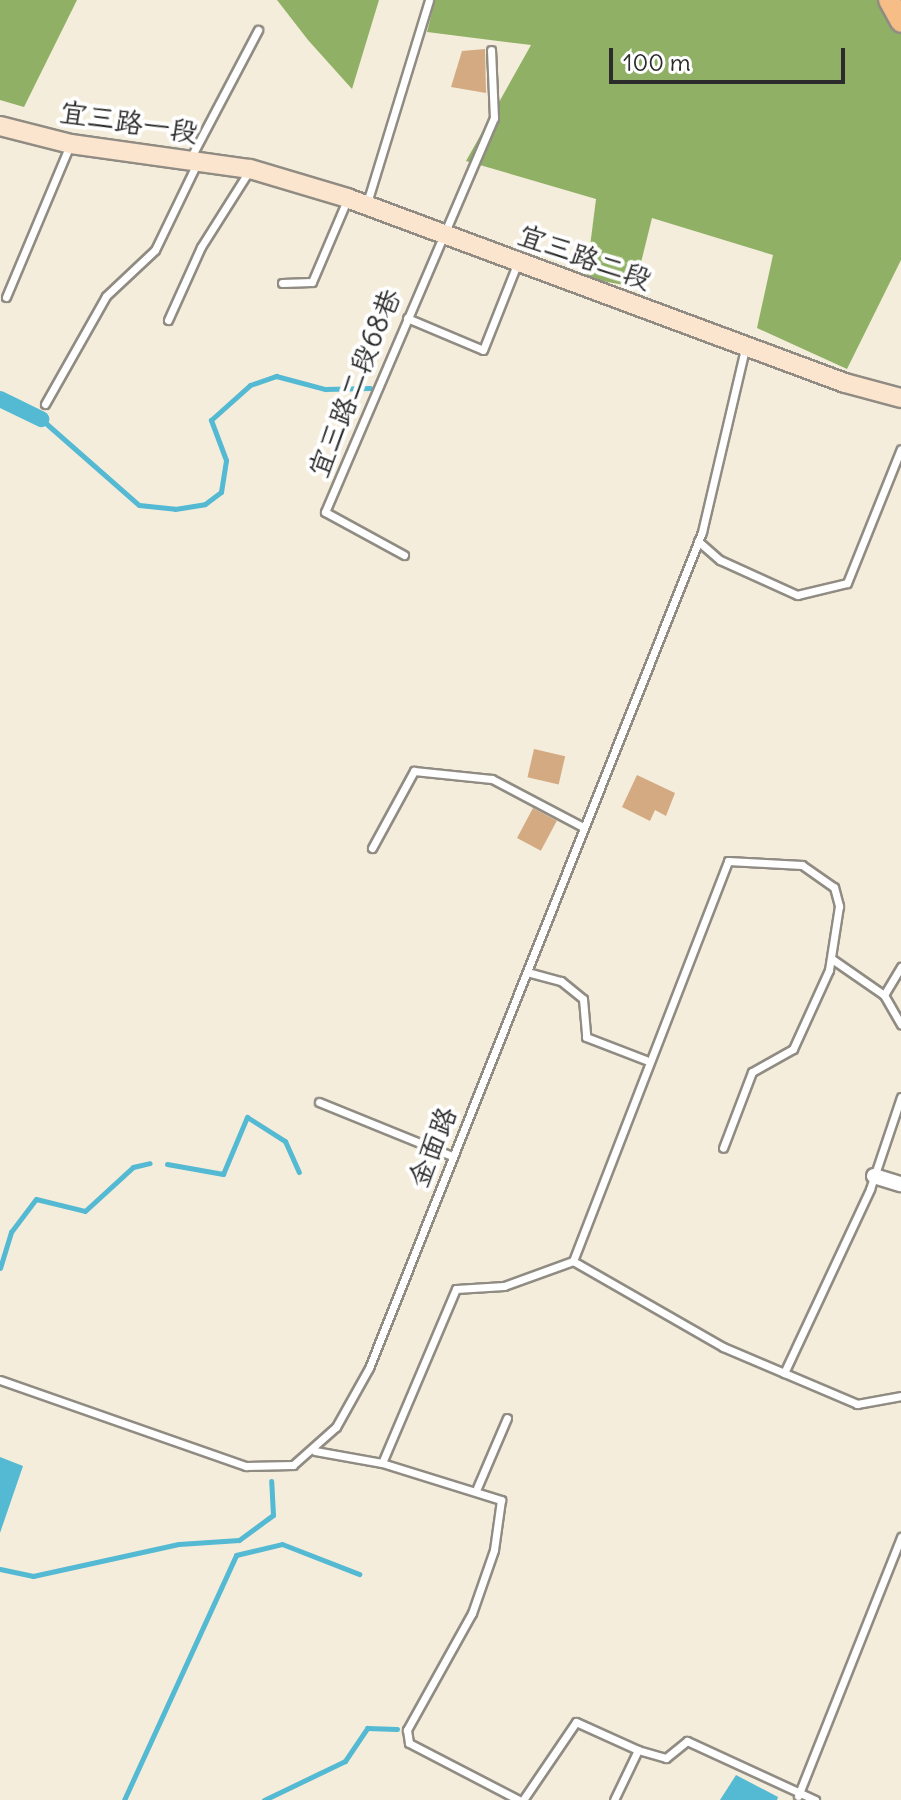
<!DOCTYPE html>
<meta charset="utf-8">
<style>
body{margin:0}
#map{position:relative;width:901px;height:1800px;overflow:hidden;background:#f5eddb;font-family:Delius,"LXGW WenKai TC",sans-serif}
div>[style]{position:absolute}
.forest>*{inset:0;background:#90b165}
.water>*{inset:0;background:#54b9d2}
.stream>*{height:5px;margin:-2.5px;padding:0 2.5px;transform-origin:2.5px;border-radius:2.5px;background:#54b9d2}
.canal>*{height:16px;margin:-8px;padding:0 8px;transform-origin:8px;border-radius:8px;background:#54b9d2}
.building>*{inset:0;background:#d3aa82;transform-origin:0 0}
.roads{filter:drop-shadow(2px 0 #908c83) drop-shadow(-2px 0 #908c83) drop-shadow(0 2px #908c83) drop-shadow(0 -2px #908c83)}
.lane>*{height:7px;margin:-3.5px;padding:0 3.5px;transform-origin:3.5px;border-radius:3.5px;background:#fff}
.street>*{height:14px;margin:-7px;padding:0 7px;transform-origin:7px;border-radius:7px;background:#fff}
.secondary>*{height:18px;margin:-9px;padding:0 9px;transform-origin:9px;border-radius:9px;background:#fbe5cf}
.primary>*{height:20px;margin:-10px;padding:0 10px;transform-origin:10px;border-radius:10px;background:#f6be86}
span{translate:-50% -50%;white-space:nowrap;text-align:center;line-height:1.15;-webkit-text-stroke:8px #fff;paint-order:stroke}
.street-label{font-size:28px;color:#2b2b2b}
.scale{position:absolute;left:609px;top:48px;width:236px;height:36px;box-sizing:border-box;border:4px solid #2b2b2b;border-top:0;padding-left:10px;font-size:24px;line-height:28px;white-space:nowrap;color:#2b2b2b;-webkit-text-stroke:6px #fff;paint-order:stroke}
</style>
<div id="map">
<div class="forest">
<div style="clip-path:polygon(0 0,77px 0,24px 107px,0 100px)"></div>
<div style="clip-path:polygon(277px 0,379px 0,352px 89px,308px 40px)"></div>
<div style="clip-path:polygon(435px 0,901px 0,901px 260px,847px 369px,757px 328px,773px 255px,652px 218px,635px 287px,586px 278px,596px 199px,466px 161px,531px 45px,427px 32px)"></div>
</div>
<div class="water">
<div style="clip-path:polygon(0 1457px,23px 1466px,0 1533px)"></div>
<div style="clip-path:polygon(736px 1775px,778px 1797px,777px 1800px,720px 1800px)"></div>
</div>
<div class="stream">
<div style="left:41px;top:419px;width:130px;rotate:41.3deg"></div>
<div style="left:139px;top:505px;width:36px;rotate:6deg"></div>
<div style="left:175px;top:509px;width:30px;rotate:-9deg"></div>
<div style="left:205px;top:504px;width:20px;rotate:-37deg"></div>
<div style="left:221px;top:492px;width:32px;rotate:-81deg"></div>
<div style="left:226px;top:460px;width:43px;rotate:-110.6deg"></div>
<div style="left:211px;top:420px;width:52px;rotate:-41.9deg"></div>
<div style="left:250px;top:385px;width:28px;rotate:-19deg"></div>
<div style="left:276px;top:376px;width:51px;rotate:14.9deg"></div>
<div style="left:325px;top:389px;width:45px;rotate:-1.3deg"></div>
<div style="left:167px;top:1164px;width:57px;rotate:10.1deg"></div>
<div style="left:223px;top:1174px;width:62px;rotate:-67.2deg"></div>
<div style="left:247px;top:1117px;width:45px;rotate:32.3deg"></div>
<div style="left:285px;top:1141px;width:34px;rotate:66deg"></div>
<div style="left:0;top:1268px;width:38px;rotate:-73deg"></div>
<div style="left:11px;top:1232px;width:41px;rotate:-52.9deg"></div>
<div style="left:36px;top:1199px;width:50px;rotate:13.8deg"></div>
<div style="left:85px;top:1211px;width:65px;rotate:-42.5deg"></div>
<div style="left:133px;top:1167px;width:17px;rotate:-13deg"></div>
<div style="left:0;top:1569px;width:34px;rotate:12deg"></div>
<div style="left:33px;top:1576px;width:149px;rotate:-12.4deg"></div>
<div style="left:179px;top:1544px;width:60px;rotate:-3.8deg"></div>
<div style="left:239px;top:1540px;width:42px;rotate:-36.3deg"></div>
<div style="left:273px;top:1515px;width:34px;rotate:-93deg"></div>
<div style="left:124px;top:1800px;width:269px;rotate:-65.4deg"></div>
<div style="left:236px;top:1555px;width:47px;rotate:-13.4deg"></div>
<div style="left:282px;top:1544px;width:83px;rotate:21.3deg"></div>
<div style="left:264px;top:1800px;width:90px;rotate:-25.7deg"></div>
<div style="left:345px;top:1761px;width:40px;rotate:-56deg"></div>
<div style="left:367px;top:1728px;width:30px;rotate:2deg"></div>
</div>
<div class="canal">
<div style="left:0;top:399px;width:46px;rotate:26deg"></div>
</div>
<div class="building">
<div style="clip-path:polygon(485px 49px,486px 93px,451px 87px,462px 51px)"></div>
<div style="left:534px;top:749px;width:32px;height:29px;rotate:13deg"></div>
<div style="clip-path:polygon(637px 775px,675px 793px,666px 816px,655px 810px,650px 821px,622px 807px)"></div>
<div style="left:533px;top:808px;width:27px;height:34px;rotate:28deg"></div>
</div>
<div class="roads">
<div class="lane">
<div style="left:190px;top:159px;width:146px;rotate:-62.2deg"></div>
<div style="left:367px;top:203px;width:212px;rotate:-73deg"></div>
<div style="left:282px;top:283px;width:30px;rotate:-2deg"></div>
<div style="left:312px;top:282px;width:89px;rotate:-66.9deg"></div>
<div style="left:6px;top:297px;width:165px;rotate:-67.2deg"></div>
<div style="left:407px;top:318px;width:82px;rotate:22.8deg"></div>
<div style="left:483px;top:350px;width:92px;rotate:-68.4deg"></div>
<div style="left:168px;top:320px;width:80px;rotate:-65.7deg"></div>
<div style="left:201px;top:247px;width:90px;rotate:-57.7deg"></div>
<div style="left:45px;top:404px;width:124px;rotate:-60.5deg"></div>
<div style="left:106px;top:296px;width:67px;rotate:-43.2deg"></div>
<div style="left:155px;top:250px;width:97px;rotate:-64.2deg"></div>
<div style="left:698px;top:541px;width:29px;rotate:41deg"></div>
<div style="left:720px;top:560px;width:85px;rotate:24.4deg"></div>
<div style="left:797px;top:595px;width:51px;rotate:-13.5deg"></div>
<div style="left:847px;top:583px;width:144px;rotate:-68.1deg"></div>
<div style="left:404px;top:555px;width:90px;rotate:-151.4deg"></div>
<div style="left:325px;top:512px;width:429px;rotate:-66.8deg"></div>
<div style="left:494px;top:118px;width:68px;rotate:-92.5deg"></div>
<div style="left:372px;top:848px;width:88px;rotate:-61.4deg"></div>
<div style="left:414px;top:771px;width:78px;rotate:5.9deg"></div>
<div style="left:492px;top:779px;width:101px;rotate:27.8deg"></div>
<div style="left:832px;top:959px;width:63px;rotate:34.7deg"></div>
<div style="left:884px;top:995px;width:34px;rotate:60deg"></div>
<div style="left:527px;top:972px;width:35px;rotate:15deg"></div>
<div style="left:561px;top:981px;width:28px;rotate:39deg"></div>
<div style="left:583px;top:999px;width:38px;rotate:85deg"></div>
<div style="left:586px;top:1037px;width:64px;rotate:21deg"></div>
<div style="left:884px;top:995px;width:33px;rotate:-59deg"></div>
<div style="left:319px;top:1102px;width:144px;rotate:22.1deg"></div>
<div style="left:573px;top:1261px;width:429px;rotate:-68.8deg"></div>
<div style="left:728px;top:861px;width:74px;rotate:3.1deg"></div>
<div style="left:802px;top:865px;width:39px;rotate:35deg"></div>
<div style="left:834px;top:887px;width:20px;rotate:75deg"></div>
<div style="left:839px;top:906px;width:65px;rotate:98.9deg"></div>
<div style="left:829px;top:970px;width:87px;rotate:114.5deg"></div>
<div style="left:793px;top:1049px;width:47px;rotate:150.7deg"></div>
<div style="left:752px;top:1072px;width:81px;rotate:110.9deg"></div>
<div style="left:784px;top:1373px;width:203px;rotate:-64.9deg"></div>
<div style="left:870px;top:1189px;width:97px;rotate:-71.4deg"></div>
<div style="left:0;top:1380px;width:261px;rotate:19.3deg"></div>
<div style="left:246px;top:1466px;width:47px;rotate:-1.2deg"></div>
<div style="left:293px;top:1465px;width:57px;rotate:-41.5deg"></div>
<div style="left:336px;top:1427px;width:68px;rotate:-60.8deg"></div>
<div style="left:369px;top:1368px;width:900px;rotate:-68.28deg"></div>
<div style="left:702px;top:532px;width:189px;rotate:-76.8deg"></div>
<div style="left:315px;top:1451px;width:68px;rotate:10.2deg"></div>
<div style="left:382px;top:1463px;width:189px;rotate:-67deg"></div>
<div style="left:456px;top:1289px;width:48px;rotate:-3.6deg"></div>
<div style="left:504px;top:1286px;width:73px;rotate:-19.9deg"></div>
<div style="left:573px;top:1261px;width:173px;rotate:29.8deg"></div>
<div style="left:723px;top:1347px;width:146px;rotate:23deg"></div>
<div style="left:857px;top:1404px;width:45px;rotate:-10.3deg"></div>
<div style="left:382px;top:1463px;width:125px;rotate:17.3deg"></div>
<div style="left:501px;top:1500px;width:50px;rotate:98deg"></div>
<div style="left:494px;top:1550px;width:67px;rotate:109.2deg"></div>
<div style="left:472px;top:1613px;width:134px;rotate:119.1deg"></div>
<div style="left:407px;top:1730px;width:13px;rotate:81deg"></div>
<div style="left:409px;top:1743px;width:124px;rotate:27.4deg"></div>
<div style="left:477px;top:1488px;width:76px;rotate:-66.8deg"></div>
<div style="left:638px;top:1750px;width:29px;rotate:16deg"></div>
<div style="left:666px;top:1758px;width:27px;rotate:-39deg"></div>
<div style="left:687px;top:1741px;width:141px;rotate:24.7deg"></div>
<div style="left:798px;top:1796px;width:279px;rotate:-68.3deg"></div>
<div style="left:523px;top:1800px;width:94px;rotate:-55.8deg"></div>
<div style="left:576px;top:1722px;width:68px;rotate:24.3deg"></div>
<div style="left:638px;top:1750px;width:55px;rotate:115.6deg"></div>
</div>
<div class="street">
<div style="left:874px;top:1176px;width:28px;rotate:17deg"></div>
</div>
<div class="secondary">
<div style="left:0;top:126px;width:73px;rotate:14.2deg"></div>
<div style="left:71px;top:144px;width:181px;rotate:8deg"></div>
<div style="left:250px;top:169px;width:101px;rotate:16.6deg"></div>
<div style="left:347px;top:198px;width:531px;rotate:20.38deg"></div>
<div style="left:845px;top:383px;width:58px;rotate:15deg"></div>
</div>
<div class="primary">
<div style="left:889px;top:0;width:25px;rotate:61deg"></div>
</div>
</div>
<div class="street-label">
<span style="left:129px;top:122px;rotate:9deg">宜三路一段</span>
<span style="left:585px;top:257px;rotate:20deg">宜三路二段</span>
<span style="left:354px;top:383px;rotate:-68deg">宜三路二段68巷</span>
<span style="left:432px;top:1147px;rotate:-68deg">金面路</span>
</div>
<div class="scale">100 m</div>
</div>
